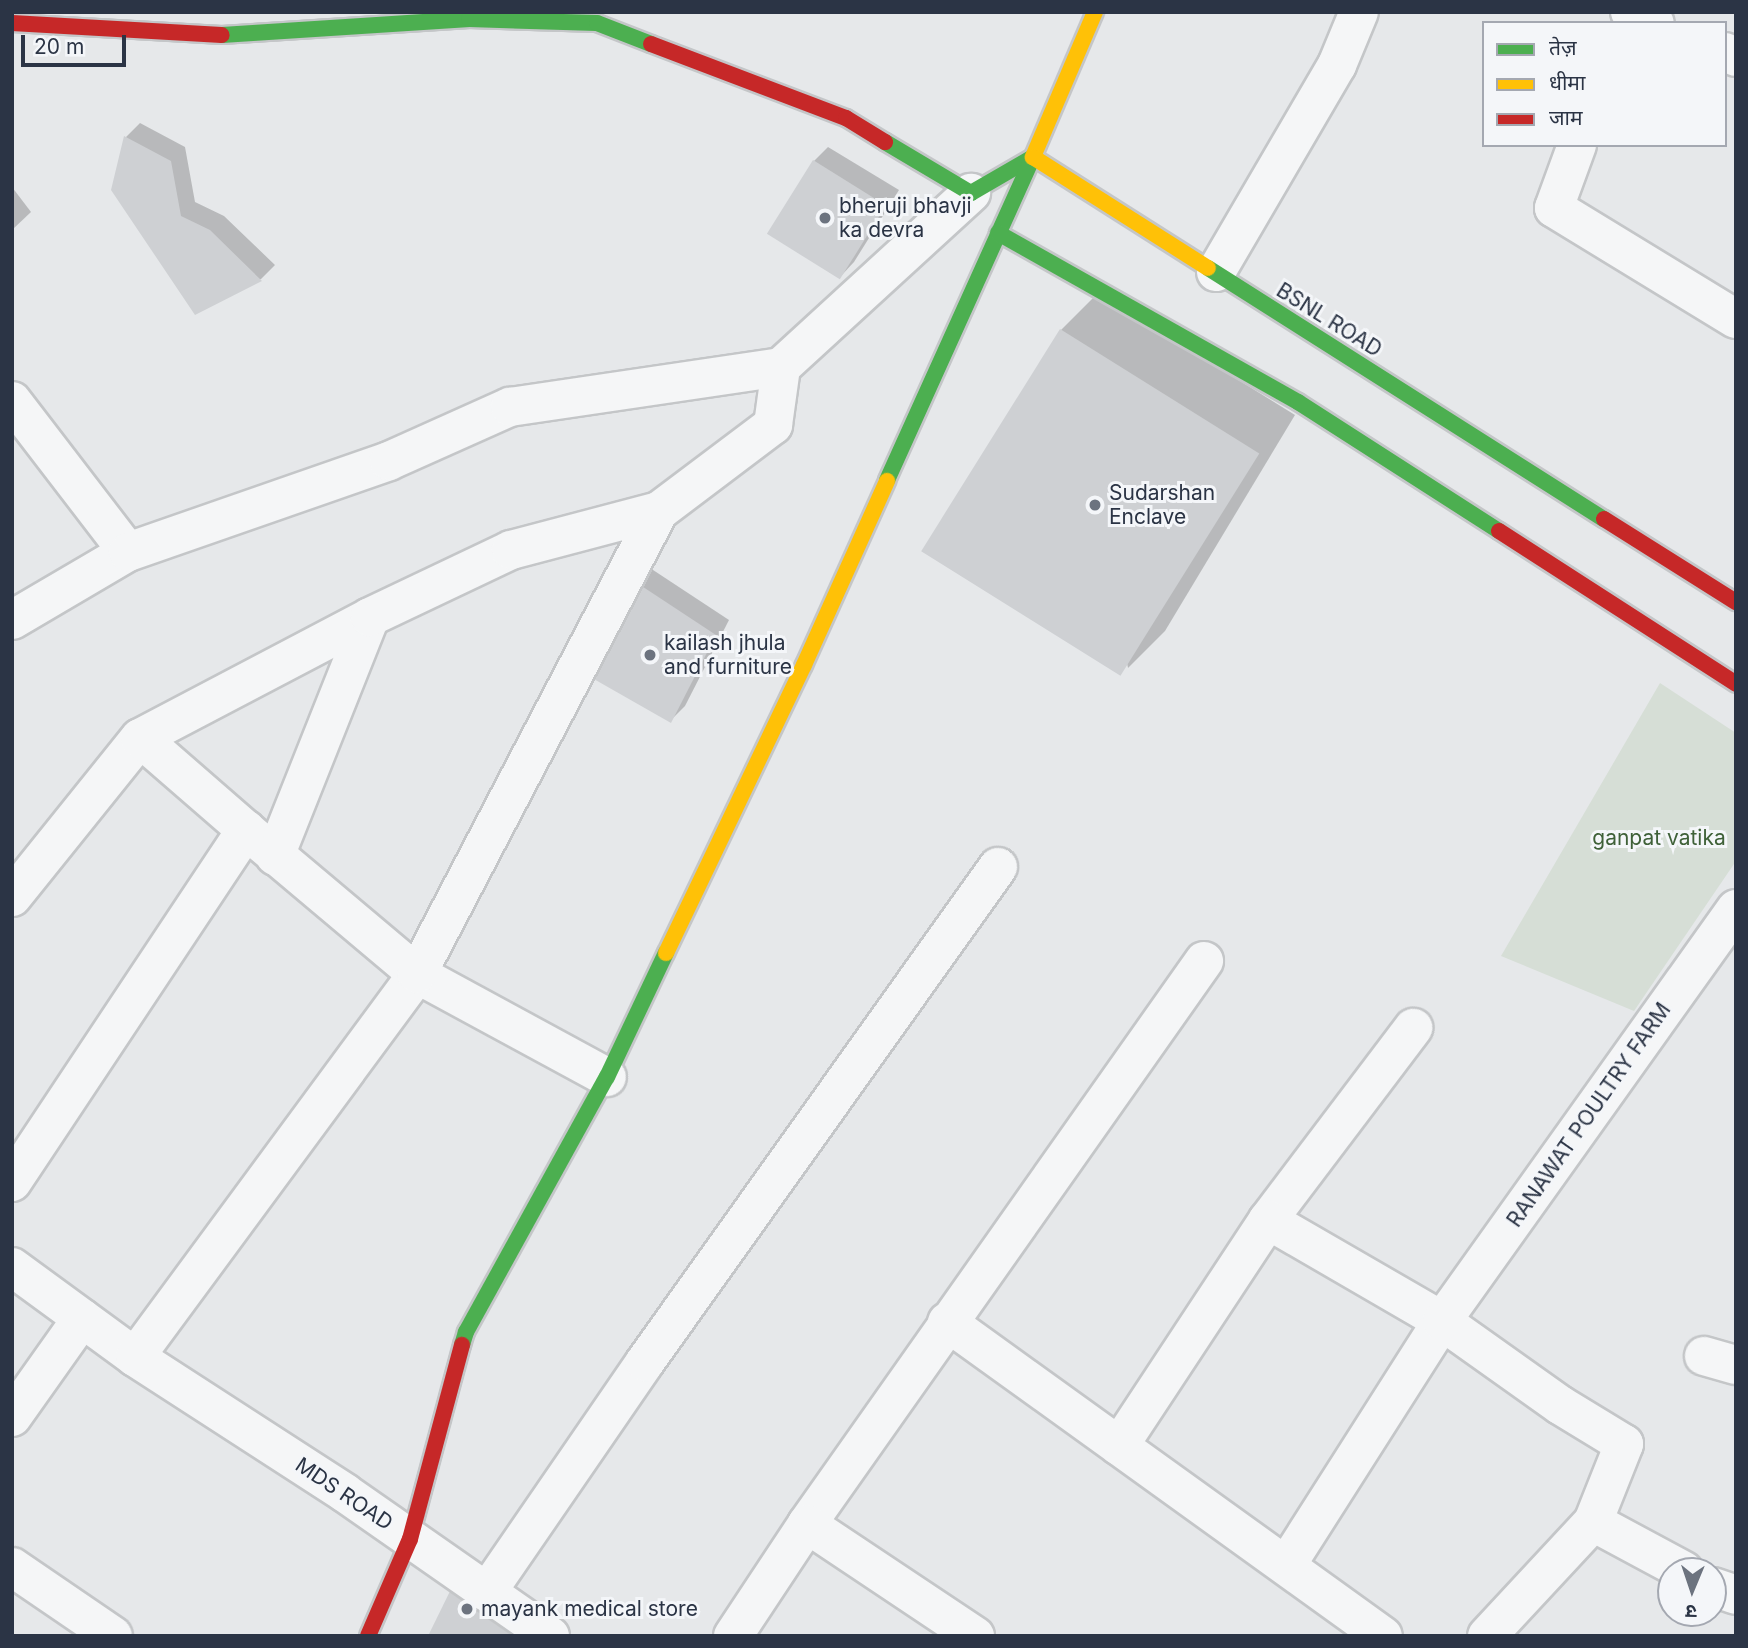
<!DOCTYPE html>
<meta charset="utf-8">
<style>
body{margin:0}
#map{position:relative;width:1748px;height:1648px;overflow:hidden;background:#e6e8ea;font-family:Inter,"Noto Sans Devanagari",sans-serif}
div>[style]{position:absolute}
.green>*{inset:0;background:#d6ded6}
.shadow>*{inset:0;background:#0003}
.building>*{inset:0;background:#ced0d3;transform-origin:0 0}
.roads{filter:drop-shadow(2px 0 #c4c6c8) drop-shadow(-2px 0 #c4c6c8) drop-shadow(0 2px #c4c6c8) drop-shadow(0 -2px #c4c6c8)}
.street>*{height:38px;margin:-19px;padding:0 19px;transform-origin:19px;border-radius:19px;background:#f5f6f7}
.fast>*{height:16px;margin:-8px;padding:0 8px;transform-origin:8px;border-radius:8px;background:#4caf50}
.slow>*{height:16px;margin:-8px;padding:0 8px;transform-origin:8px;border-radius:8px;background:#ffc107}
.jam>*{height:16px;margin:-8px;padding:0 8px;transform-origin:8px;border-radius:8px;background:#c62828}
.dots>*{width:19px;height:19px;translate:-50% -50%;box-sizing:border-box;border:4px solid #f4f6f9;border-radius:50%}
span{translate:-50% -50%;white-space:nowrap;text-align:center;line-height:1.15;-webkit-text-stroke:6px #f4f6f9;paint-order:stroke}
.poi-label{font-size:21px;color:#2b3445}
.left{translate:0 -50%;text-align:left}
.street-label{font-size:21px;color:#2b3445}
.park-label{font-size:21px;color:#3f6138}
.frame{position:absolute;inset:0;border:14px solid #2b3445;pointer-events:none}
.legend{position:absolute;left:1482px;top:21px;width:245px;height:126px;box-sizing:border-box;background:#f4f6f9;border:2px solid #a4a8b1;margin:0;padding:9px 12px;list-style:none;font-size:21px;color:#2b3445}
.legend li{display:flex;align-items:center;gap:14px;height:35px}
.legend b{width:35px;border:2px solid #a4a8b1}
.north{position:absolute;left:1657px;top:1557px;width:70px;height:70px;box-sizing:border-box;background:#f4f6f9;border:2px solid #a4a8b1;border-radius:50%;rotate:182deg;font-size:19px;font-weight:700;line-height:28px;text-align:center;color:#2b3445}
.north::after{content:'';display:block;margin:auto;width:24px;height:32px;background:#6c737f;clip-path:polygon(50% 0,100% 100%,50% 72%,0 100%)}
.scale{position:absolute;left:21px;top:35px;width:105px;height:32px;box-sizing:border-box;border:4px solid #2b3445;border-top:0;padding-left:9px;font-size:21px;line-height:24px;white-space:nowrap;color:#2b3445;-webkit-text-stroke:5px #f4f6f9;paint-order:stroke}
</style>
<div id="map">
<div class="green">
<div style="clip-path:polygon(1660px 683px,1736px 733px,1736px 861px,1634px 1011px,1501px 956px)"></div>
</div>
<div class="shadow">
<div style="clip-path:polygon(140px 123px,185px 147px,195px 202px,224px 216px,275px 265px,261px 279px,195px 313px,126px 137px)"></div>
<div style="clip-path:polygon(828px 147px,899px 190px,854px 262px,840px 277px,814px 161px)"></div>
<div style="clip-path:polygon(12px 187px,31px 212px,12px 230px)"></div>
<div style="clip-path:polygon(1098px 293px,1295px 415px,1165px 631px,1128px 668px,1061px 330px)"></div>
<div style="clip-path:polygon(647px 566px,729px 620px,685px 706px,671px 720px,587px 674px)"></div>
</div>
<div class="building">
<div style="clip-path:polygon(124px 136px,171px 161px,181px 216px,210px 230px,262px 281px,195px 315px,111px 190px)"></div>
<div style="left:813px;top:160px;width:86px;height:87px;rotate:32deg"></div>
<div style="left:1060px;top:329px;width:235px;height:262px;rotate:32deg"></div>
<div style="clip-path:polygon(631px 579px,716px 635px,671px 723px,585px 674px)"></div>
<div style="clip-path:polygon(455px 1581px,531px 1636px,428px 1636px)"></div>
</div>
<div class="roads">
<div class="street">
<div style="left:1630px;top:12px;width:27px;rotate:24deg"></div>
<div style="left:1725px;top:52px;width:12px;rotate:24deg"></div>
<div style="left:1577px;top:145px;width:67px;rotate:110.1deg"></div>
<div style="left:1554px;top:208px;width:213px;rotate:31.4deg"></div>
<div style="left:1216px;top:272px;width:240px;rotate:-59.7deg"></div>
<div style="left:1337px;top:65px;width:57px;rotate:-67.5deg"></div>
<div style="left:12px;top:401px;width:190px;rotate:52.5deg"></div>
<div style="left:12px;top:620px;width:134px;rotate:-30.4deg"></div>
<div style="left:128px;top:552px;width:276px;rotate:-19.2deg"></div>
<div style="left:389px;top:461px;width:133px;rotate:-24.1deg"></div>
<div style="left:510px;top:407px;width:274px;rotate:-8.4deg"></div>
<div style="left:781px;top:367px;width:258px;rotate:-42.5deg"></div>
<div style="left:246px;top:830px;width:224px;rotate:40.1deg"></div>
<div style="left:417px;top:974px;width:216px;rotate:28.5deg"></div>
<div style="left:275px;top:856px;width:257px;rotate:-68.3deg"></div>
<div style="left:12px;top:897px;width:204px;rotate:-51.2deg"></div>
<div style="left:140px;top:738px;width:260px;rotate:-27.7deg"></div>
<div style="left:370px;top:617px;width:156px;rotate:-25.4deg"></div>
<div style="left:511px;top:550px;width:153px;rotate:-14.8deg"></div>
<div style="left:12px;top:1182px;width:423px;rotate:-56.4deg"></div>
<div style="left:246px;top:830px;width:140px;rotate:-139deg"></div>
<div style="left:1268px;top:1220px;width:241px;rotate:-52.9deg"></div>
<div style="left:12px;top:1267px;width:152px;rotate:36.2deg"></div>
<div style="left:135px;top:1357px;width:250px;rotate:32.9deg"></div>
<div style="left:345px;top:1493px;width:250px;rotate:34.9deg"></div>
<div style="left:947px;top:1322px;width:537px;rotate:35.76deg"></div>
<div style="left:1704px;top:1356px;width:33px;rotate:16deg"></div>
<div style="left:135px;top:1357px;width:476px;rotate:-53.6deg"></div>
<div style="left:417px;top:974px;width:522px;rotate:-62.4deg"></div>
<div style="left:659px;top:511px;width:143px;rotate:-37deg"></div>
<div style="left:773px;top:425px;width:59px;rotate:-82.1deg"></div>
<div style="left:12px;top:1417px;width:121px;rotate:-54.7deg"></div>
<div style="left:1119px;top:1446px;width:271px;rotate:-56.6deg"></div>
<div style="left:1268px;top:1220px;width:201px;rotate:30.1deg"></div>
<div style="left:1442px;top:1321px;width:290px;rotate:122.5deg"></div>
<div style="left:1593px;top:1522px;width:103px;rotate:28.3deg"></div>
<div style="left:807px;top:1524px;width:689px;rotate:-54.81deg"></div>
<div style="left:12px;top:1567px;width:122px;rotate:34.3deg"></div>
<div style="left:1713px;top:1587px;width:24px;rotate:19deg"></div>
<div style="left:487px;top:1592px;width:279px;rotate:-55.5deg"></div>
<div style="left:645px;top:1362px;width:608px;rotate:-54.51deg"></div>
<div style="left:733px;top:1636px;width:134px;rotate:-56.5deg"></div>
<div style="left:807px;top:1524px;width:202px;rotate:33.7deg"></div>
<div style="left:1487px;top:1636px;width:156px;rotate:-47.1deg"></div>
<div style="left:1593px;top:1522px;width:84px;rotate:-68.3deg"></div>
<div style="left:1624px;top:1444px;width:75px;rotate:-148.6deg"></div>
<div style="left:1560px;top:1405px;width:145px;rotate:-144.6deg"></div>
<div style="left:1442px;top:1321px;width:506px;rotate:-54.49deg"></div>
</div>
<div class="fast">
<div style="left:222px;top:35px;width:248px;rotate:-3.7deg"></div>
<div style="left:469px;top:19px;width:128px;rotate:1.8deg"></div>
<div style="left:597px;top:23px;width:58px;rotate:21.3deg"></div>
<div style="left:885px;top:142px;width:100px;rotate:30.7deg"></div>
<div style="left:971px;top:193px;width:72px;rotate:-30.1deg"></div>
<div style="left:1033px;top:157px;width:355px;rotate:114.3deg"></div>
<div style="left:998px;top:233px;width:344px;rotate:29.4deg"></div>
<div style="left:1298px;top:402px;width:239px;rotate:32.7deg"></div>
<div style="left:1208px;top:268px;width:469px;rotate:32.4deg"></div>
<div style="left:462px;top:1345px;width:14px;rotate:-73deg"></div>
<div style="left:466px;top:1332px;width:291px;rotate:-61.1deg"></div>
<div style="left:607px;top:1077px;width:137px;rotate:-64.6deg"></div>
</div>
<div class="slow">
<div style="left:1095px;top:12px;width:158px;rotate:113.2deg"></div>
<div style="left:1033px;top:157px;width:207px;rotate:32.4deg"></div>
<div style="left:666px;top:953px;width:319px;rotate:-64.4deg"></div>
<div style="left:804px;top:665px;width:202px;rotate:-65.7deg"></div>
</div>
<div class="jam">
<div style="left:12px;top:23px;width:210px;rotate:3.3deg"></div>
<div style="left:651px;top:44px;width:209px;rotate:20.8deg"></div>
<div style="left:846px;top:118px;width:46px;rotate:31.6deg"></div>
<div style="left:1604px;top:519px;width:156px;rotate:32.2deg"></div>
<div style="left:1499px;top:531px;width:282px;rotate:32.8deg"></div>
<div style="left:368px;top:1636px;width:106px;rotate:-66.6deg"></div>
<div style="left:410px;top:1539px;width:201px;rotate:-75deg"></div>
</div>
</div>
<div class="dots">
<div style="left:825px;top:218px;background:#6c737f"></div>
<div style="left:1095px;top:505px;background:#6c737f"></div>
<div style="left:650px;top:655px;background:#6c737f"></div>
<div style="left:467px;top:1609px;background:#6c737f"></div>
</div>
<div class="poi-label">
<span class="left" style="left:839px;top:218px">bheruji bhavji<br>ka devra</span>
<span class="left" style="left:1109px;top:505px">Sudarshan<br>Enclave</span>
<span class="left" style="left:664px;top:655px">kailash jhula<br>and furniture</span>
<span class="left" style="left:481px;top:1609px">mayank medical store</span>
</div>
<div class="street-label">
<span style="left:1329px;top:320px;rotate:32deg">BSNL ROAD</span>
<span style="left:1589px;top:1115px;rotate:-55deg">RANAWAT POULTRY FARM</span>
<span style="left:344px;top:1494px;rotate:34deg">MDS ROAD</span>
</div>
<div class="park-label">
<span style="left:1659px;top:838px">ganpat vatika</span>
</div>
<div class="frame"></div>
<ul class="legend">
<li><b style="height:9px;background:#4caf50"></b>तेज़</li>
<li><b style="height:9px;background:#ffc107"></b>धीमा</li>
<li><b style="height:9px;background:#c62828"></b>जाम</li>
</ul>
<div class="north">उ</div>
<div class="scale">20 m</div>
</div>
